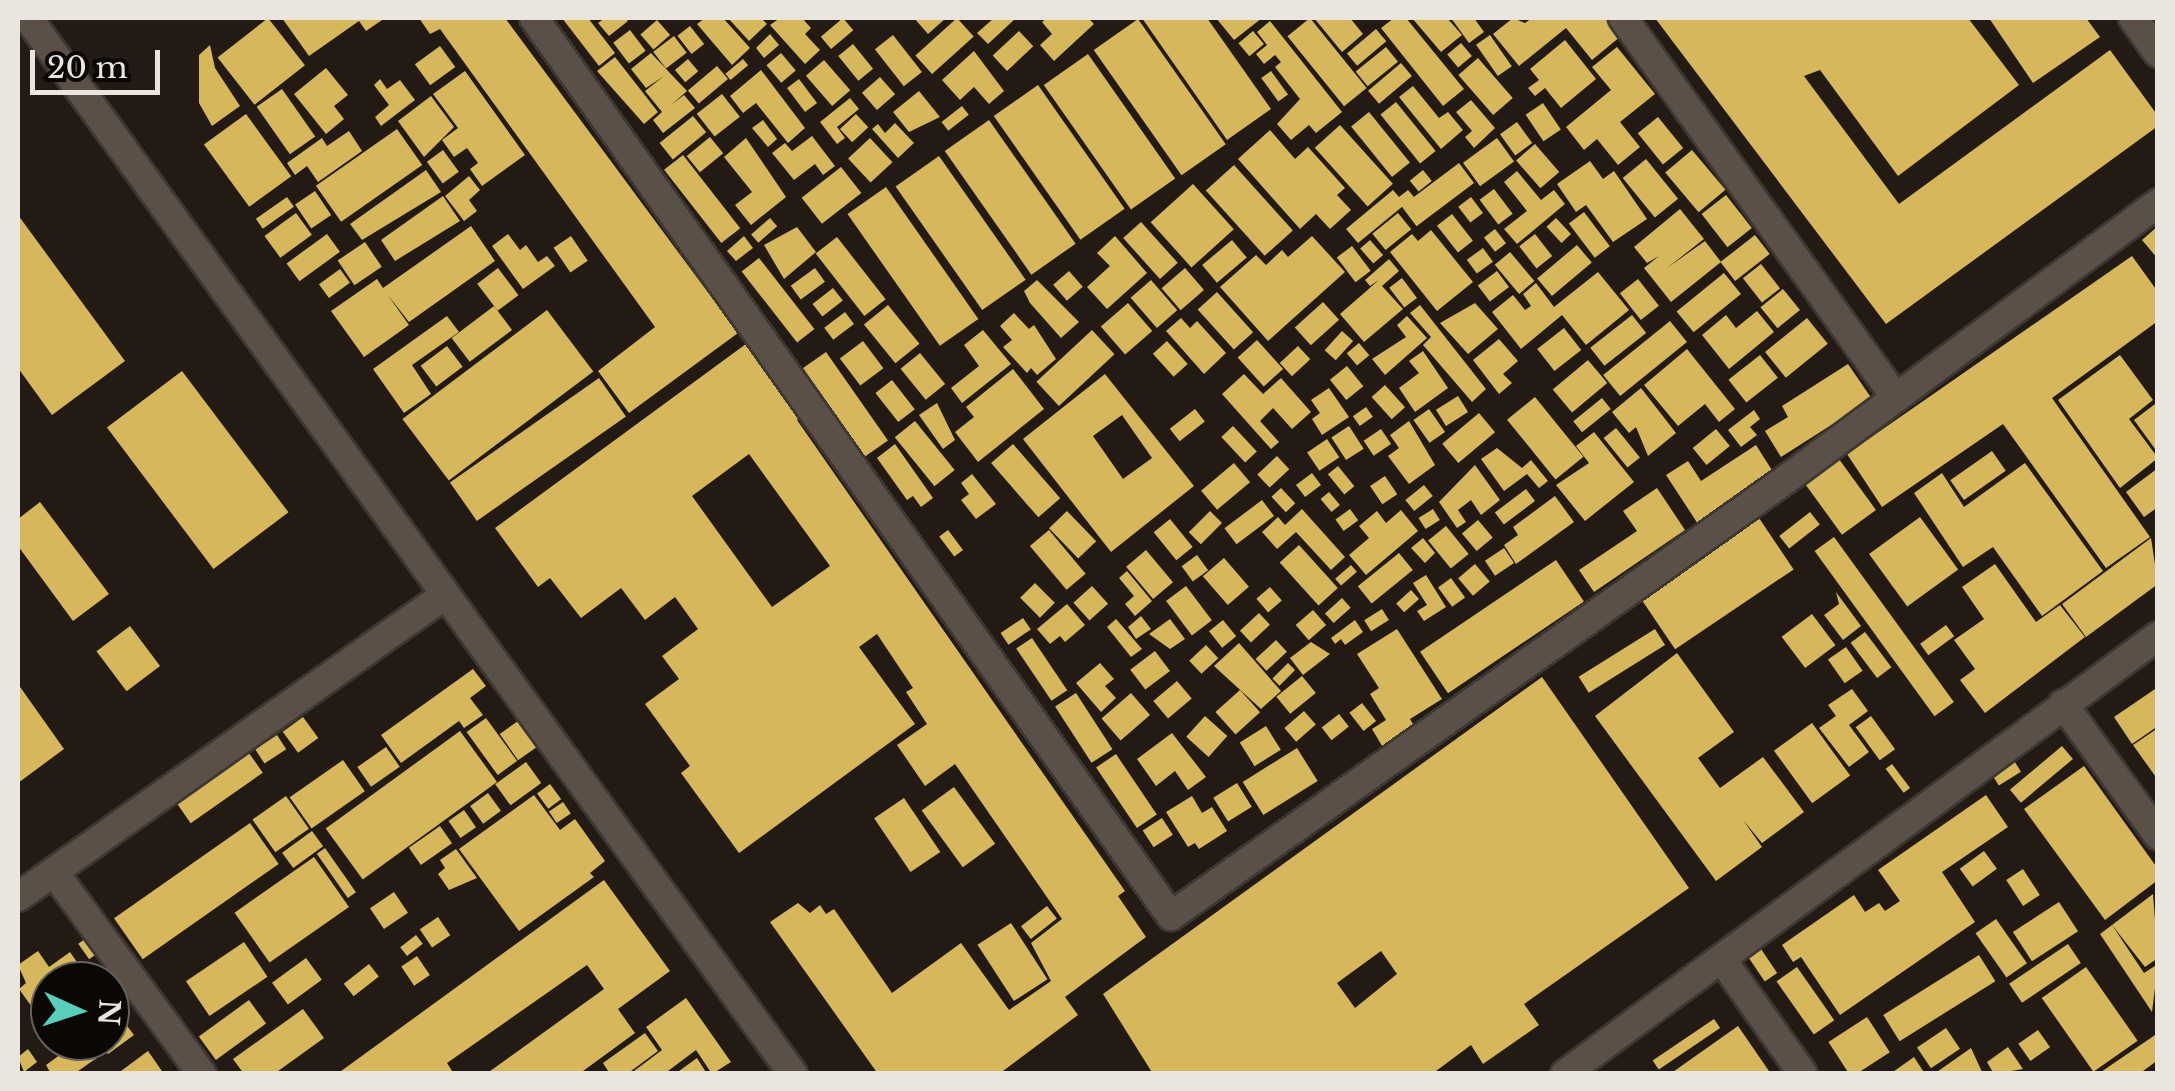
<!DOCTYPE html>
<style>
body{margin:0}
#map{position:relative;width:2175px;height:1091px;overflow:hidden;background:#231b13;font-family:"Libre Baskerville",serif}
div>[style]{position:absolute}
.building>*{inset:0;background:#d7b75c;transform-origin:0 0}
.roads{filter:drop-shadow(2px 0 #3d3733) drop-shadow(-2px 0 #3d3733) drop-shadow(0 2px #3d3733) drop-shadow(0 -2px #3d3733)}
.minor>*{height:28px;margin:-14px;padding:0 14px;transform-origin:14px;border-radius:14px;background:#5a5047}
.tertiary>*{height:28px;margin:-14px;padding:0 14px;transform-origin:14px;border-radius:14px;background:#5a5047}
span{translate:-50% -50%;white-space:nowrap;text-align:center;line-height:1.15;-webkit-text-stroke:10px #0a0704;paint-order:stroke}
.frame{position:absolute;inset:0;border:20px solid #ebe5e0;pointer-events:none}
.north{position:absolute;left:30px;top:961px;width:100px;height:100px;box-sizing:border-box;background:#0a0704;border:2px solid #64605c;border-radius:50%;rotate:93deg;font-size:28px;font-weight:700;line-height:40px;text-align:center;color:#ebe5e0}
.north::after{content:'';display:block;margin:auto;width:35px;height:45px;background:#59cebe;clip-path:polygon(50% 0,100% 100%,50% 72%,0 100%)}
.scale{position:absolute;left:30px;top:50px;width:130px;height:45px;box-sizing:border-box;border:5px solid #ebe5e0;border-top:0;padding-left:12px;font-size:30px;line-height:35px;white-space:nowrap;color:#ebe5e0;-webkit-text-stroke:8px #0a0704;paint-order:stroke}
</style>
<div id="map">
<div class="building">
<div style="left:268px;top:18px;width:60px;height:64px;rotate:52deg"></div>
<div style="clip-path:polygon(282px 18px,385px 18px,366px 31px,359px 21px,309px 56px)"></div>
<div style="clip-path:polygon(419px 18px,505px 18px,738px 333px,629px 413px,598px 371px,655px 327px,440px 29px,430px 34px)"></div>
<div style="clip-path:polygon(562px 18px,588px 18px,615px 53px,599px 66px)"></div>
<div style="clip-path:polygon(605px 18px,625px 18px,628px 21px,609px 36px,598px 23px)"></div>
<div style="clip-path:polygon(705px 18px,723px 18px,750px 48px,732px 65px,697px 24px)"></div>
<div style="clip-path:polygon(728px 18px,761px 18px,767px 24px,749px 41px)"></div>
<div style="clip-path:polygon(780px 18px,802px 18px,811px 28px,805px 34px,820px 50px,805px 64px,770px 25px)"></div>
<div style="left:843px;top:18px;width:16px;height:29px;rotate:50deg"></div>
<div style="clip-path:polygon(914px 18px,946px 18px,928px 34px)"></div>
<div style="left:957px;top:18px;width:25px;height:56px;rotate:48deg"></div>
<div style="clip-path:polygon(994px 18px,1016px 18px,988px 44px,977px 33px)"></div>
<div style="clip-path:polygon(1047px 18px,1088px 18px,1094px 24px,1054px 61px,1040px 45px,1052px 34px,1042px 22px)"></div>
<div style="clip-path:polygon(1142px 18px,1207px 18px,1271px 109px,1227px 140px)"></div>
<div style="clip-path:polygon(1216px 18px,1262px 18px,1234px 40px)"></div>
<div style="left:1310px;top:18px;width:90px;height:29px;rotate:51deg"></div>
<div style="clip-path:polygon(1314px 18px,1350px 18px,1363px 34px,1342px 52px)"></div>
<div style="clip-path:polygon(1394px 18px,1406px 18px,1464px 89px,1443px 106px,1381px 28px)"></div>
<div style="clip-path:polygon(1412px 18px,1447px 18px,1462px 35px,1441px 52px)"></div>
<div style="clip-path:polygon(1451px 18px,1474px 18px,1484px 32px,1469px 43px)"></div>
<div style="clip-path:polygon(1513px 18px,1525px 23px,1532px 18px,1607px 18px,1621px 36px,1592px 60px,1566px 28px,1519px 66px,1493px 34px)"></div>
<div style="clip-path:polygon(1655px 18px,1968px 18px,2019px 85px,1898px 176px,1820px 70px,1804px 76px,1899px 204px,2110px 50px,2158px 116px,2158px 126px,1886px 324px)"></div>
<div style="clip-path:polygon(1989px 18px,2086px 18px,2100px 37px,2033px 83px)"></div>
<div style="left:1138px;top:19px;width:153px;height:54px;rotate:55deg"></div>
<div style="left:657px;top:20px;width:20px;height:22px;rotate:49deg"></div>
<div style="clip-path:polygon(1270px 21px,1342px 112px,1316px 133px,1309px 125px,1291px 140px,1277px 124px,1300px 99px,1275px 67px,1281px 62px,1275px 55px,1264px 64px,1256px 54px,1267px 45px,1257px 32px)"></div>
<div style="left:690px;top:26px;width:23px;height:16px;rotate:52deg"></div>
<div style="left:1376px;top:29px;width:16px;height:38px;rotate:50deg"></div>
<div style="left:630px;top:30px;width:26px;height:21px;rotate:53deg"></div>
<div style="left:1019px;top:31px;width:21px;height:36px;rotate:47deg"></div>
<div style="left:1253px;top:31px;width:17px;height:19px;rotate:50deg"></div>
<div style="clip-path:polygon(770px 34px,779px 45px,764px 58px,756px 48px)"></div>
<div style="left:893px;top:35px;width:47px;height:23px;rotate:52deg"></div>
<div style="left:1490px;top:35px;width:38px;height:17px;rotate:55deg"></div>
<div style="left:674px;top:36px;width:21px;height:26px;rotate:53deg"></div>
<div style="clip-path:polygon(1565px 40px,1596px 79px,1561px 108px,1545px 88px,1535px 96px,1528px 88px,1539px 80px,1530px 69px)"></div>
<div style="left:1461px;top:43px;width:17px;height:18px;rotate:50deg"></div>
<div style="left:853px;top:44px;width:32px;height:19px;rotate:51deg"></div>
<div style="clip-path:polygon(210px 45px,215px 68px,240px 106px,212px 126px,199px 103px,199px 55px)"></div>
<div style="left:440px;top:46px;width:26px;height:31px;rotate:54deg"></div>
<div style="left:1386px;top:47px;width:19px;height:39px;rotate:51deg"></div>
<div style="clip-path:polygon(1617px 47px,1655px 94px,1620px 122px,1640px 147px,1618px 165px,1597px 139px,1584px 150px,1566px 127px,1611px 90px,1592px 67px)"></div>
<div style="clip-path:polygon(974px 51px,1004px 91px,989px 104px,974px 87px,960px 100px,942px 80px)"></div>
<div style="clip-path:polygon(651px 53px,687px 91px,671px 105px,684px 95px,695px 108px,663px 133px,653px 120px,662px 112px,645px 91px,664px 76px,646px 88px,631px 69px)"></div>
<div style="left:781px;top:53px;width:23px;height:19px;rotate:50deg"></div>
<div style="left:1088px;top:54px;width:152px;height:54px;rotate:55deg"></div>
<div style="clip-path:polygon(615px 57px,658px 112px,644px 124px,597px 71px)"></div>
<div style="left:1478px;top:58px;width:53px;height:26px;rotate:49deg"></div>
<div style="left:688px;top:59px;width:16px;height:17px;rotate:50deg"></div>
<div style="left:743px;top:59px;width:8px;height:23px;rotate:50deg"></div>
<div style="left:824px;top:60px;width:40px;height:24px;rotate:49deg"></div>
<div style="left:1401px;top:63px;width:17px;height:43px;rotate:50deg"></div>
<div style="left:717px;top:66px;width:17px;height:38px;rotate:50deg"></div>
<div style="clip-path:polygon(326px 68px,348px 95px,334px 106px,344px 119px,326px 134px,294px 94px)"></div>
<div style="clip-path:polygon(761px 70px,805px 128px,788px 143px,756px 103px,743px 113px,730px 96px)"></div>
<div style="clip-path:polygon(465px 71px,525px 155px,482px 186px,470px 169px,478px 163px,467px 148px,454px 157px,442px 140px,458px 128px,433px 94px)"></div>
<div style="left:1271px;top:71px;width:29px;height:12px;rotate:54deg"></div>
<div style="left:880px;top:77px;width:23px;height:24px;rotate:49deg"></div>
<div style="clip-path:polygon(380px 79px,387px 89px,400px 80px,415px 100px,381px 126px,375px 117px,389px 105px,374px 85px)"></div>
<div style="left:799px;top:79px;width:30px;height:15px;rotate:53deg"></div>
<div style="left:1038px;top:85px;width:151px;height:54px;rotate:55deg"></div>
<div style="clip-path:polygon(1413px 86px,1439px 118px,1448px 112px,1463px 130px,1441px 149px,1399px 97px)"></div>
<div style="left:282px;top:89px;width:58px;height:31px;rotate:55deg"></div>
<div style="clip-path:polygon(919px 91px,940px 117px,909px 132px,893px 112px)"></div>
<div style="left:722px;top:94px;width:29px;height:32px;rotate:52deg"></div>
<div style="clip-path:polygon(431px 96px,454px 127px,424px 157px,398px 121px)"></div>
<div style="clip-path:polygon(850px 98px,859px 109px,837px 127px,845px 138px,837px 144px,820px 122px)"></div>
<div style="clip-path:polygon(1471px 100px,1495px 128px,1474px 148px,1465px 137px,1472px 131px,1456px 112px)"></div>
<div style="left:1396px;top:102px;width:63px;height:20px;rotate:51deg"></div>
<div style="left:1543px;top:103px;width:32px;height:21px;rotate:56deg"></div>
<div style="left:962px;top:106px;width:11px;height:26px;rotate:52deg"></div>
<div style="left:1369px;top:112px;width:65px;height:23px;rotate:51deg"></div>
<div style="left:246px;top:114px;width:77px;height:52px;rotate:54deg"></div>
<div style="left:856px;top:114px;width:18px;height:22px;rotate:47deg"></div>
<div style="left:693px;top:116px;width:21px;height:43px;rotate:51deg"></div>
<div style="left:1658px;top:117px;width:40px;height:26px;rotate:51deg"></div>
<div style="clip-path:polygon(763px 120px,777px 139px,768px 147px,752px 128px)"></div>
<div style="left:989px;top:120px;width:151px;height:54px;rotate:55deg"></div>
<div style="left:1517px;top:122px;width:26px;height:21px;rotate:54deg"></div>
<div style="clip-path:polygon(895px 123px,914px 143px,898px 158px,872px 129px,878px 124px,885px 133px)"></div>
<div style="left:1340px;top:125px;width:79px;height:34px;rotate:48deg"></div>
<div style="left:397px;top:129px;width:44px;height:99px;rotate:55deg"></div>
<div style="clip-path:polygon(1270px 130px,1295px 159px,1308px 147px,1345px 188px,1337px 195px,1351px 210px,1330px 229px,1316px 214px,1300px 229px,1238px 159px)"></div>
<div style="clip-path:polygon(349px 131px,362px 151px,318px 182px,307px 166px,295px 175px,287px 163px,322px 138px,327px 146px)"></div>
<div style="clip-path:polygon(812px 136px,835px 166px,823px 175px,815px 164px,794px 180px,772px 153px,785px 143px,792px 151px)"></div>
<div style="left:710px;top:137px;width:21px;height:30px;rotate:51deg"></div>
<div style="clip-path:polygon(746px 138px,786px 197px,751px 225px,735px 205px,752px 192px,724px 157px)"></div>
<div style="left:870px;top:138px;width:33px;height:30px;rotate:47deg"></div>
<div style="left:1497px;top:138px;width:29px;height:42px;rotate:54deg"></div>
<div style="left:1535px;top:144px;width:37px;height:25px;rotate:49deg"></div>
<div style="left:443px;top:150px;width:27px;height:20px;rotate:54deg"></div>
<div style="left:1692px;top:150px;width:52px;height:35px;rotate:50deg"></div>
<div style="left:683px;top:155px;width:93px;height:24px;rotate:52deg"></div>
<div style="left:939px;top:156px;width:151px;height:53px;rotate:55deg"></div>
<div style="left:1646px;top:159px;width:51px;height:30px;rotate:51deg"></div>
<div style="clip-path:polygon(1590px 161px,1603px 179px,1614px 171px,1647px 219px,1613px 242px,1586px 205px,1576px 212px,1557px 184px)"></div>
<div style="left:1459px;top:163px;width:25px;height:72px;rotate:53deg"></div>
<div style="left:1234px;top:165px;width:88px;height:38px;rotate:48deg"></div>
<div style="left:841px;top:167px;width:33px;height:50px;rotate:52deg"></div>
<div style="clip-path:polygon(426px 170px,441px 192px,362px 240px,350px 224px)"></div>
<div style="left:1423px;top:170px;width:14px;height:17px;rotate:51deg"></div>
<div style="clip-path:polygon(1517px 171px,1541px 200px,1554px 190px,1565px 204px,1517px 244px,1504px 229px,1527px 211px,1504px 182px)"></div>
<div style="clip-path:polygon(469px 176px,480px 190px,469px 200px,477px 211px,464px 221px,445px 196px)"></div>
<div style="left:1193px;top:184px;width:61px;height:57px;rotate:48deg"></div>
<div style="left:886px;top:187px;width:161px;height:47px;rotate:55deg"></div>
<div style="left:1494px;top:189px;width:31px;height:18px;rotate:53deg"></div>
<div style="clip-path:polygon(1393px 190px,1399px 197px,1408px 190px,1414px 197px,1358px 243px,1346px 229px)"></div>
<div style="left:315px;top:191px;width:29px;height:24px;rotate:56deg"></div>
<div style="left:1726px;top:195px;width:42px;height:31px;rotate:52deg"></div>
<div style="clip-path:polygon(443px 196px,460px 221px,395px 261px,381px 240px)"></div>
<div style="left:287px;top:197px;width:12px;height:38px;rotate:55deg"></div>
<div style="left:1471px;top:197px;width:20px;height:16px;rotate:53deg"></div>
<div style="clip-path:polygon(1680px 209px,1704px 239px,1667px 268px,1705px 241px,1721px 262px,1671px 302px,1644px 268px,1659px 256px,1647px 263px,1634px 247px)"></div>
<div style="left:1584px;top:212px;width:43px;height:19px;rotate:53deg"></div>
<div style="left:296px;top:213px;width:27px;height:39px;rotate:54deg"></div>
<div style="left:1398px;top:213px;width:21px;height:33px;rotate:51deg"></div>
<div style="left:1452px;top:214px;width:34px;height:19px;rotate:52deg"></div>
<div style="clip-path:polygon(18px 215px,125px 361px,52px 415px,18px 368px)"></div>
<div style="left:770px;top:218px;width:11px;height:25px;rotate:49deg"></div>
<div style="left:1556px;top:218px;width:22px;height:13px;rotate:47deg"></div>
<div style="left:1141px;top:222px;width:55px;height:24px;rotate:48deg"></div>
<div style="clip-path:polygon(471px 226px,495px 261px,409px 322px,387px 294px,409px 325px,364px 357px,331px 311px,377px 279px,383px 288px)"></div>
<div style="clip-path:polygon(2158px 226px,2158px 259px,2142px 240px)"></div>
<div style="clip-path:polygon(797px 227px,816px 252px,784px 279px,764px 245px)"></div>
<div style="left:1495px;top:229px;width:18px;height:14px;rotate:52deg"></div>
<div style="clip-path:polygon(1431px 230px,1473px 282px,1437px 311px,1390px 252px,1412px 234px,1418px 241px)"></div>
<div style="left:327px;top:234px;width:22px;height:50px;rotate:54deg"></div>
<div style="clip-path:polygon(508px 234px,520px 250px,526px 245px,538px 262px,547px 256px,555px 266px,523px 289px,492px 246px)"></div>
<div style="left:1535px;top:234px;width:28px;height:20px;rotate:52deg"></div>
<div style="left:1755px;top:235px;width:24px;height:44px;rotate:52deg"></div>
<div style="left:571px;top:236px;width:30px;height:21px;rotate:56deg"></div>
<div style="clip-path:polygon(744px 236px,753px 248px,736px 261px,727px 251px)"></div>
<div style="clip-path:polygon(1115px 236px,1147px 273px,1107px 309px,1087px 287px,1110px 266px,1097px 253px)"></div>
<div style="clip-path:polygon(1312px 236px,1345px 272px,1268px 341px,1220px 287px,1256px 255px,1266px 265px,1282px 250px,1288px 257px)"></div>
<div style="left:837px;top:237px;width:79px;height:27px;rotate:52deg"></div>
<div style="left:1232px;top:240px;width:23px;height:39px;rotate:50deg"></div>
<div style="left:1370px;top:240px;width:20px;height:13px;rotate:49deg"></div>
<div style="left:365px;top:242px;width:30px;height:33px;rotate:56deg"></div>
<div style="left:1577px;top:245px;width:23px;height:52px;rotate:50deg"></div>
<div style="left:1352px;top:246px;width:31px;height:19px;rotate:53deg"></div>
<div style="left:1483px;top:248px;width:17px;height:20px;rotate:54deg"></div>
<div style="left:1510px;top:252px;width:38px;height:20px;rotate:50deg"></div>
<div style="clip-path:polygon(2132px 256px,2158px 292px,2158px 321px,2052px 398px,2150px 537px,2106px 568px,2003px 424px,1882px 507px,1847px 454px)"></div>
<div style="left:759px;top:258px;width:90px;height:22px;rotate:52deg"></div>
<div style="clip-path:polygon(1389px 259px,1399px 271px,1382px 286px,1403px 309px,1364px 342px,1340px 314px,1379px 280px,1370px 286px,1365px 280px)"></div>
<div style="left:1761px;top:264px;width:31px;height:23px;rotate:52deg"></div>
<div style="left:498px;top:268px;width:34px;height:26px;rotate:53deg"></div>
<div style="left:815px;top:268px;width:17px;height:30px;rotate:54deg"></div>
<div style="left:1185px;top:268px;width:29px;height:31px;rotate:49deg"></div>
<div style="left:340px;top:269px;width:17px;height:26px;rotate:54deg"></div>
<div style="left:1069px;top:271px;width:21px;height:21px;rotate:49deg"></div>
<div style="left:1497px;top:271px;width:20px;height:24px;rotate:53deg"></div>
<div style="clip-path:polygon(1598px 272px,1629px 310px,1586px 345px,1562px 315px,1521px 349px,1492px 312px,1513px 295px,1525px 310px,1531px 306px,1523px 294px,1536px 283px,1554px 307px)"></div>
<div style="left:1724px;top:273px;width:27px;height:61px;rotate:51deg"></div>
<div style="left:1402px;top:278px;width:25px;height:16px;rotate:53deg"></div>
<div style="left:1638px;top:279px;width:34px;height:23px;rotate:52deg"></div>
<div style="clip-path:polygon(1037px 280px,1079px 322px,1061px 338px,1030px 303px,1024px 291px)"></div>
<div style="left:1151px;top:280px;width:40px;height:27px;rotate:49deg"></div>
<div style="left:833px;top:288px;width:16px;height:26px;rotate:52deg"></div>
<div style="left:1783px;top:289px;width:27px;height:29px;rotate:51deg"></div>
<div style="left:1217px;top:292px;width:54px;height:26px;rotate:48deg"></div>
<div style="left:1323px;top:302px;width:24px;height:38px;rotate:48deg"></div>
<div style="left:1128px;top:303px;width:37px;height:36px;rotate:49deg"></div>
<div style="clip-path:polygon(1475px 303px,1498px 329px,1468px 354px,1440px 323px)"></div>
<div style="left:888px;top:305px;width:50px;height:31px;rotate:51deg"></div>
<div style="clip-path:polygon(1420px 305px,1486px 389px,1472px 402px,1423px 345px,1431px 337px,1410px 313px)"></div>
<div style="left:494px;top:306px;width:30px;height:53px;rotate:53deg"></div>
<div style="left:547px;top:310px;width:77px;height:181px;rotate:53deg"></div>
<div style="clip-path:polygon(1757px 311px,1774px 332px,1729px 369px,1702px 335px,1726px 315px,1736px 328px)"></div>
<div style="left:845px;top:312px;width:15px;height:26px;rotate:53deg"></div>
<div style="clip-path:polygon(1014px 313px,1029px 329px,1034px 325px,1056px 359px,1037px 375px,1031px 368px,1027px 373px,1003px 347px,1012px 340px,1000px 326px)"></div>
<div style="left:1632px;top:315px;width:23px;height:53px;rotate:52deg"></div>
<div style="clip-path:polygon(447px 316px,459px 332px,412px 365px,431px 394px,404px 413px,373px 369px)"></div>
<div style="clip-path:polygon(1407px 316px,1427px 338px,1385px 375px,1372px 359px,1406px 337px,1397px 325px)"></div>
<div style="clip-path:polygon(1181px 318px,1190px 328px,1197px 321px,1226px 353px,1204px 374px,1166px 331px)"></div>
<div style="left:1807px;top:318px;width:33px;height:54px;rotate:51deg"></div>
<div style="left:1670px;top:321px;width:27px;height:86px;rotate:51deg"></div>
<div style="left:1564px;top:328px;width:28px;height:34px;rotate:52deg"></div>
<div style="clip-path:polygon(983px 330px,1011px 364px,962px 403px,951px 388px,979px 366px,964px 345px)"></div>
<div style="left:1092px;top:330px;width:33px;height:76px;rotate:47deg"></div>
<div style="left:1342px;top:331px;width:15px;height:26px;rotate:42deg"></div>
<div style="clip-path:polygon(1499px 339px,1518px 361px,1503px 374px,1512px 383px,1499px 394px,1473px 360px)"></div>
<div style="left:1257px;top:340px;width:39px;height:26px;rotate:48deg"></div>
<div style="clip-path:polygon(evenodd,750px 341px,803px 416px,797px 420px,1125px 891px,1118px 896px,1146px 937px,1065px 997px,1078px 1015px,999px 1074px,878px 1074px,770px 922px,798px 903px,810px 913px,820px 905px,826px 914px,834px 909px,892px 993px,961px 943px,1009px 1010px,1051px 981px,1031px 943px,1062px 919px,955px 764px,925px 786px,897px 745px,927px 724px,906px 692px,913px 688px,877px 634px,859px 647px,915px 724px,739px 853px,681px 773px,690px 766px,645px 704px,679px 679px,662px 656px,698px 629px,675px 597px,645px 620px,621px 588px,581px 618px,550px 578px,538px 587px,495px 528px,750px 341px,749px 454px,830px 566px,772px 607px,692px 496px,749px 454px)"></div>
<div style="left:863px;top:341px;width:34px;height:29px;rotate:53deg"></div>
<div style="left:1167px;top:341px;width:31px;height:19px;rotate:48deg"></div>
<div style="left:1359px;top:343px;width:16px;height:16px;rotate:50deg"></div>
<div style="left:447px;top:346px;width:26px;height:33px;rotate:53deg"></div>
<div style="left:1298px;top:346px;width:18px;height:25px;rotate:47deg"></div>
<div style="clip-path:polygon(1687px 349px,1735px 409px,1719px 422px,1705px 404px,1678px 426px,1644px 385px)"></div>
<div style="clip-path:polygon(1423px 351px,1448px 388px,1415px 412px,1399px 388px,1419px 373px,1409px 361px)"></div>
<div style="left:826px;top:352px;width:108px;height:28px;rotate:55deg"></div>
<div style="left:920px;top:353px;width:40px;height:25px;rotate:51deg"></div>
<div style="left:1760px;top:355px;width:29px;height:40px;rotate:52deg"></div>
<div style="clip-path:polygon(2120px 355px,2153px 400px,2129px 419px,2158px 458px,2120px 488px,2058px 400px)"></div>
<div style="left:1588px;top:360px;width:30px;height:46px;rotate:50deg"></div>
<div style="clip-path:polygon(1848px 364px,1872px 399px,1781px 457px,1765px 431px,1788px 417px,1782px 406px)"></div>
<div style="left:1347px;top:366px;width:26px;height:22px;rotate:51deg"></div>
<div style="clip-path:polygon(1013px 369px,1044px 409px,978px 462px,955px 432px,974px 417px,966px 407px)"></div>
<div style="left:182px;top:371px;width:177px;height:94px;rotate:53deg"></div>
<div style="clip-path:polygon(evenodd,1105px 374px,1194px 486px,1111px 552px,1023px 439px,1105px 374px,1122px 415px,1152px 458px,1123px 479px,1093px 436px,1122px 415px)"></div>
<div style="clip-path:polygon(1244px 374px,1263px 394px,1281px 378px,1311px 412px,1292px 429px,1273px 408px,1260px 421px,1279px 442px,1271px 449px,1222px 394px)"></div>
<div style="left:599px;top:378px;width:47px;height:182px;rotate:55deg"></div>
<div style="left:892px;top:380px;width:37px;height:21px;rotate:52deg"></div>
<div style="left:1385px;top:385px;width:30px;height:18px;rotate:48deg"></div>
<div style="clip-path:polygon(1329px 388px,1349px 417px,1322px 435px,1312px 419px,1320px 413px,1311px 400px)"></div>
<div style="clip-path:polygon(1641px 388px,1676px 433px,1648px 456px,1636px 427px,1629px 433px,1612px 412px)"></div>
<div style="left:1458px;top:396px;width:19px;height:26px;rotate:58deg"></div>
<div style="left:1535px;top:397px;width:77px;height:36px;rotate:51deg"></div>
<div style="left:1602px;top:398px;width:14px;height:37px;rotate:51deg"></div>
<div style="clip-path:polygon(937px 403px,955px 440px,943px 449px,919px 415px)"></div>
<div style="clip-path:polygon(2155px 404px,2158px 408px,2158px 453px,2134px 420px)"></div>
<div style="left:1366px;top:407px;width:12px;height:16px;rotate:55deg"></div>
<div style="left:1195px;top:409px;width:16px;height:32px;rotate:52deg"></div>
<div style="left:1429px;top:409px;width:28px;height:19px;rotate:55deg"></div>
<div style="clip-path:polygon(1754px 410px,1760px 419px,1750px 427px,1757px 435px,1741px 447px,1728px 430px)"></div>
<div style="left:1479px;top:413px;width:25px;height:48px;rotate:50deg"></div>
<div style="left:915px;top:421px;width:63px;height:26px;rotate:51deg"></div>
<div style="clip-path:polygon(1409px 421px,1435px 465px,1409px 484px,1388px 456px,1399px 448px,1390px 435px)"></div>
<div style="left:1233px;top:426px;width:35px;height:16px;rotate:47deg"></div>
<div style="left:1349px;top:426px;width:27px;height:21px;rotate:57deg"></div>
<div style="left:1616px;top:428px;width:38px;height:16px;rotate:51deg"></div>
<div style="left:1381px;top:429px;width:18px;height:21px;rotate:56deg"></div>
<div style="left:1716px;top:429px;width:22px;height:30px;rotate:51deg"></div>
<div style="clip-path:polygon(1594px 432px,1634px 482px,1585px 521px,1556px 485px,1589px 463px,1576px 446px)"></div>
<div style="left:1327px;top:439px;width:22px;height:24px;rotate:56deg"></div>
<div style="clip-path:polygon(895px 444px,933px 498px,921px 507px,913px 496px,907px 500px,877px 458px)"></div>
<div style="left:1013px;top:444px;width:72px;height:29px;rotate:49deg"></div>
<div style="clip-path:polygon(1756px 445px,1775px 475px,1698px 524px,1666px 475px,1688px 461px,1701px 481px)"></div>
<div style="clip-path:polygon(1497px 448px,1522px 468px,1531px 460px,1548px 481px,1539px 488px,1527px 474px,1504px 491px,1481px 459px)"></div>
<div style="left:1992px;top:451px;width:24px;height:51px;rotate:55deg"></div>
<div style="left:1836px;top:455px;width:68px;height:42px;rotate:54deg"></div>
<div style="left:1277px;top:456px;width:18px;height:27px;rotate:47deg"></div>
<div style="left:1234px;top:463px;width:25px;height:43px;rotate:50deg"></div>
<div style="clip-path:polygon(2025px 463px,2103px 571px,2042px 616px,1993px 547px,1963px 567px,1914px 493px,1942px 473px,1964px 507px)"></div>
<div style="clip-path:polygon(1475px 465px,1500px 500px,1481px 515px,1471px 500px,1458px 510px,1466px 522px,1457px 528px,1439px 502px)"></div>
<div style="left:1338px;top:466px;width:26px;height:13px;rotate:51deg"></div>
<div style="clip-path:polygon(2158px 468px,2158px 507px,2144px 517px,2126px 492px)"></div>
<div style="left:1312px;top:473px;width:15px;height:20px;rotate:53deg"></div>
<div style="clip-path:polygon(972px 474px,996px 504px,976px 519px,961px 500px,969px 494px,961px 483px)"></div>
<div style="left:1385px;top:476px;width:22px;height:18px;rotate:56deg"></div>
<div style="left:1424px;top:485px;width:14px;height:24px;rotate:51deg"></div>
<div style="left:1281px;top:488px;width:21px;height:13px;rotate:47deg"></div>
<div style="clip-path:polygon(1657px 488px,1685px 530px,1594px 592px,1579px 570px,1637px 531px,1623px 511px)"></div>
<div style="left:1526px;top:489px;width:15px;height:39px;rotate:53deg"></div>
<div style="left:1329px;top:492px;width:17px;height:11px;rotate:50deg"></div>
<div style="clip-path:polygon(1555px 496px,1574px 522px,1516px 564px,1504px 545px,1518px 535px,1513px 527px)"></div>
<div style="left:1262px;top:500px;width:20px;height:47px;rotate:53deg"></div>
<div style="clip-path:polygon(40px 502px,109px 594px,73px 621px,18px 546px,18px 519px)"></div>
<div style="clip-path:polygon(1302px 509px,1345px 557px,1331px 570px,1296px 532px,1277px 549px,1262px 532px,1278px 517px,1285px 525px)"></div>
<div style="left:1350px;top:509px;width:14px;height:18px;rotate:54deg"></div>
<div style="left:1433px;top:509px;width:13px;height:17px;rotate:58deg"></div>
<div style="clip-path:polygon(1401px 510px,1418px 531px,1366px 575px,1349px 555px,1369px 538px,1359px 526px,1377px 511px,1386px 523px)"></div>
<div style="left:1067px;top:511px;width:42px;height:25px;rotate:46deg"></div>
<div style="left:1210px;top:511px;width:17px;height:30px;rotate:45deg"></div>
<div style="left:1810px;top:512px;width:16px;height:39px;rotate:52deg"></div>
<div style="left:1920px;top:517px;width:65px;height:63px;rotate:54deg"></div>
<div style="left:1759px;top:518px;width:62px;height:143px;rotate:56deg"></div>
<div style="left:1170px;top:519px;width:36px;height:21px;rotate:51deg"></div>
<div style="left:1478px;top:520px;width:23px;height:21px;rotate:50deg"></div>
<div style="left:1446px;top:526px;width:36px;height:23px;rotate:51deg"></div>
<div style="left:948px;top:530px;width:25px;height:11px;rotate:53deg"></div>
<div style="left:1049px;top:530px;width:57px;height:25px;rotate:50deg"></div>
<div style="left:1834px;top:537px;width:204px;height:24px;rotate:54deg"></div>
<div style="clip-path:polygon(1423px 538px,1435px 553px,1425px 563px,1411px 548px)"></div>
<div style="clip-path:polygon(2151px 538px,2158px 584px,2086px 637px,2062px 604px)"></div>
<div style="left:1299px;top:545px;width:58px;height:26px;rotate:48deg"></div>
<div style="left:1504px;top:548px;width:18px;height:23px;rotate:56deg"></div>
<div style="left:1146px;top:550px;width:42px;height:26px;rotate:50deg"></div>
<div style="left:1399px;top:553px;width:22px;height:53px;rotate:51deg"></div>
<div style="left:1197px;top:555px;width:19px;height:19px;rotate:54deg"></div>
<div style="left:1224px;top:558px;width:38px;height:28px;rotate:49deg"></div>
<div style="left:1556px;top:560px;width:50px;height:164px;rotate:56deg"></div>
<div style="left:1475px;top:564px;width:23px;height:22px;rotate:50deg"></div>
<div style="clip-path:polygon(1995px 564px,2036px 622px,2060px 605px,2085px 637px,1985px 713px,1960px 680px,1975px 669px,1954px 640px,1984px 619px,1962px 587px)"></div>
<div style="left:1351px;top:565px;width:9px;height:21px;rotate:49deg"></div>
<div style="clip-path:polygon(1127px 571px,1152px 601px,1135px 616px,1125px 604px,1134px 596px,1119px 578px)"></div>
<div style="clip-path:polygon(1426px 575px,1446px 607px,1424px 621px,1417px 611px,1427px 605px,1413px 583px)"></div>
<div style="left:1451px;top:578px;width:24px;height:16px;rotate:54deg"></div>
<div style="left:1035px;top:583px;width:28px;height:21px;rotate:45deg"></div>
<div style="left:1092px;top:586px;width:24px;height:25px;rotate:48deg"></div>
<div style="left:1186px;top:586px;width:43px;height:25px;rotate:53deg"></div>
<div style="left:1270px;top:587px;width:18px;height:18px;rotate:49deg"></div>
<div style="left:1411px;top:590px;width:12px;height:20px;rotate:48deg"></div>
<div style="clip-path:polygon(1836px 592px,1861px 626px,1843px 640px,1824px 615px,1839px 604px)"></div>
<div style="left:1342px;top:598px;width:13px;height:23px;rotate:48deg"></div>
<div style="clip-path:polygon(1067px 604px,1085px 625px,1065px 642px,1060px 636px,1050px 644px,1037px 629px)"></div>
<div style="left:1382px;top:609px;width:13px;height:21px;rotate:58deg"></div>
<div style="left:1313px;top:610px;width:20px;height:23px;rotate:49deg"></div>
<div style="left:1259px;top:613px;width:16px;height:26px;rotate:47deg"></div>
<div style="left:1812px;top:614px;width:39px;height:38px;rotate:53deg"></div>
<div style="clip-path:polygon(1141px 616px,1151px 629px,1136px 639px,1128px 627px)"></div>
<div style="left:1023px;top:618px;width:14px;height:27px;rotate:56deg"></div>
<div style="clip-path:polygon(1116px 619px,1142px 649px,1131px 657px,1107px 627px)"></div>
<div style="clip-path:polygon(1170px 619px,1185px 639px,1170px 649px,1149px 634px)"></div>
<div style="left:1223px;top:620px;width:21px;height:18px;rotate:51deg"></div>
<div style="clip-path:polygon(1355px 620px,1363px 632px,1345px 645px,1341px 639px,1335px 644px,1331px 638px)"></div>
<div style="left:1946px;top:625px;width:14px;height:32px;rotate:54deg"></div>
<div style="left:130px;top:626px;width:50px;height:42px;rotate:53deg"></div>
<div style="clip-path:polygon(1397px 629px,1442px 699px,1410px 719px,1417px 731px,1385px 751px,1372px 729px,1386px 720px,1370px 694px,1379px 688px,1357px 654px)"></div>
<div style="left:1655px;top:629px;width:19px;height:90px;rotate:58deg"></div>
<div style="left:1865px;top:632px;width:44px;height:18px;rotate:53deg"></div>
<div style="left:1032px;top:638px;width:63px;height:19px;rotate:56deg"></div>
<div style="left:1276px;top:640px;width:16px;height:28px;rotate:47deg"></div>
<div style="clip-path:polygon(1311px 642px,1330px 654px,1303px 675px,1290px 658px)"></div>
<div style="clip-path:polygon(1239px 643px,1281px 691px,1261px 709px,1214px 666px)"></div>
<div style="left:1206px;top:645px;width:18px;height:23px;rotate:47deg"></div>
<div style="left:1846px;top:647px;width:29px;height:22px;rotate:55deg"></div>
<div style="left:1155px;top:651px;width:25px;height:31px;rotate:53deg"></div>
<div style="clip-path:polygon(1677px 653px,1734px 732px,1698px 758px,1720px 788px,1763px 757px,1804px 812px,1762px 843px,1743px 820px,1762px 847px,1716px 881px,1595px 716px)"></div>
<div style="clip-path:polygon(1100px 663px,1114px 679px,1105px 686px,1116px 698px,1101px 712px,1076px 683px)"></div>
<div style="left:1288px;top:663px;width:10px;height:22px;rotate:45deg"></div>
<div style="clip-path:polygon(473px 669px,486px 686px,470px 698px,483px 715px,464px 728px,459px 721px,401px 763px,381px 735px)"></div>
<div style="left:1302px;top:676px;width:22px;height:33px;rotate:51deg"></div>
<div style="clip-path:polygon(evenodd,1542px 677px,1689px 888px,1524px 1004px,1539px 1025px,1483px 1064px,1471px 1045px,1432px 1074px,1153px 1074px,1103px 994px,1542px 677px,1381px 951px,1397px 974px,1355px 1008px,1337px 983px,1381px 951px)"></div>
<div style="left:1177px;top:681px;width:23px;height:31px;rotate:50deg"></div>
<div style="clip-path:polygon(18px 684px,64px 749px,18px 783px)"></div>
<div style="clip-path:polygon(2158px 687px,2158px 726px,2132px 744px,2114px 717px)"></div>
<div style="clip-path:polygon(1852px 689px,1868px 711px,1849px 725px,1869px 752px,1849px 767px,1819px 728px,1836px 716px,1828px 705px)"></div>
<div style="left:1240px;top:690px;width:30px;height:33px;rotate:48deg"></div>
<div style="left:1076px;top:693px;width:67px;height:25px;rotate:57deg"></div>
<div style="left:1131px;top:693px;width:29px;height:39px;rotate:49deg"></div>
<div style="left:1362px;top:703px;width:23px;height:16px;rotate:52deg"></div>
<div style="left:1304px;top:711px;width:18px;height:26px;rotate:49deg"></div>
<div style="left:1339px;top:714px;width:16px;height:22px;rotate:52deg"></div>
<div style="left:1205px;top:716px;width:30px;height:28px;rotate:42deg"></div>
<div style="left:1871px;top:716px;width:41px;height:19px;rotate:54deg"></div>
<div style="left:303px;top:717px;width:26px;height:25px;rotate:54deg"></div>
<div style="left:486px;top:718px;width:53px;height:24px;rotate:54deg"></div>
<div style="left:521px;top:719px;width:32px;height:26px;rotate:55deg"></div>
<div style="left:1812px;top:723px;width:65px;height:47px;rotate:54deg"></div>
<div style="left:1266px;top:726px;width:28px;height:31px;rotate:58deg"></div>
<div style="clip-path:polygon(2158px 728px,2158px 780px,2133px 745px)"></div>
<div style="left:460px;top:731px;width:63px;height:166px;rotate:54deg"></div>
<div style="clip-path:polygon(1172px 733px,1206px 777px,1188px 790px,1175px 771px,1156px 786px,1137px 759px)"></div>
<div style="left:277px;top:735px;width:17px;height:26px;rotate:57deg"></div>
<div style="left:2062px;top:746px;width:17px;height:68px;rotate:50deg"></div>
<div style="left:386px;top:747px;width:24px;height:35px;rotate:55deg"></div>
<div style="left:1297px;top:748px;width:39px;height:64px;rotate:58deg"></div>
<div style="left:249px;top:753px;width:24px;height:88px;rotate:55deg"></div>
<div style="left:1116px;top:754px;width:73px;height:24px;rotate:56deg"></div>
<div style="left:2013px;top:759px;width:15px;height:26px;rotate:58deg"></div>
<div style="left:343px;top:760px;width:38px;height:65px;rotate:55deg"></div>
<div style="left:526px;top:762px;width:26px;height:38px;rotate:54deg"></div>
<div style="left:1892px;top:764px;width:30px;height:8px;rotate:53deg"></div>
<div style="clip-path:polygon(2084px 766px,2158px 869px,2158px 880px,2105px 920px,2024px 809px)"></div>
<div style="left:1237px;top:783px;width:28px;height:28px;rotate:58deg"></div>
<div style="left:550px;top:784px;width:19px;height:16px;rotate:54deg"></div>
<div style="left:954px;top:787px;width:70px;height:40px;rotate:54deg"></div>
<div style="left:488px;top:793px;width:22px;height:22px;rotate:54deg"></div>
<div style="clip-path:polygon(534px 795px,560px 830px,575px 819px,605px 861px,590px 873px,594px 877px,519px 931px,459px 849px)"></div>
<div style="clip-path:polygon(1986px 795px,2008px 827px,1942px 872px,1975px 922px,1840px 1015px,1801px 957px,1793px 962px,1782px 945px,1854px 895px,1865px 912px,1879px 903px,1885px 911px,1900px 901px,1878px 870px)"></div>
<div style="left:286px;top:796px;width:40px;height:41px;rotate:55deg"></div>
<div style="clip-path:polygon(1192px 796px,1202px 813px,1212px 807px,1227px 831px,1199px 849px,1195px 843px,1188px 847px,1166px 812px)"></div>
<div style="left:904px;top:798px;width:65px;height:36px;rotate:56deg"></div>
<div style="left:563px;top:802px;width:14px;height:17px;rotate:56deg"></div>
<div style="left:464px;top:810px;width:21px;height:19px;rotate:55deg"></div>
<div style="left:1162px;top:818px;width:20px;height:23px;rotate:57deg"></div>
<div style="left:250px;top:823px;width:50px;height:166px;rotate:55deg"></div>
<div style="left:440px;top:826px;width:21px;height:38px;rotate:55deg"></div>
<div style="left:312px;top:831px;width:19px;height:37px;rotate:54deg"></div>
<div style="left:325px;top:848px;width:54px;height:10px;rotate:55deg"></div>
<div style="clip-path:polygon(456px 849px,477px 878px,449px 890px,438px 874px,445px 868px,440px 860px)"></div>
<div style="left:1984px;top:851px;width:22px;height:30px;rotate:54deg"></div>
<div style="left:314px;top:857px;width:61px;height:97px;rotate:55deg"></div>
<div style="left:2023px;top:869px;width:31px;height:20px;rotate:57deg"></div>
<div style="clip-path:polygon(604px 880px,670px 971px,618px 1009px,635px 1033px,579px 1074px,486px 1074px,604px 989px,587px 965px,447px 1063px,454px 1074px,337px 1074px)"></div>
<div style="left:394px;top:892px;width:25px;height:29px;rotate:56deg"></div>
<div style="clip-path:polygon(2153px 894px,2158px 958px,2145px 967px,2112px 925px)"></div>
<div style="left:2059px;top:902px;width:35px;height:55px;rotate:57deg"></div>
<div style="left:1047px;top:906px;width:16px;height:33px;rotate:52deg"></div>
<div style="left:438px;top:917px;width:22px;height:22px;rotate:56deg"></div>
<div style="left:1996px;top:919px;width:54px;height:25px;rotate:55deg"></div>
<div style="left:1011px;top:923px;width:67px;height:40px;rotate:57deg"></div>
<div style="clip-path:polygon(2112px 925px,2144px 973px,2158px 964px,2152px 1012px,2100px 934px)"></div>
<div style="left:102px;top:927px;width:19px;height:29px;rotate:55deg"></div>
<div style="left:416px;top:935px;width:11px;height:20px;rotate:52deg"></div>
<div style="left:244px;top:942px;width:42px;height:70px;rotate:56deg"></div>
<div style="left:2068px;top:944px;width:23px;height:71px;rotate:56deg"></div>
<div style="left:1761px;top:949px;width:29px;height:15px;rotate:56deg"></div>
<div style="clip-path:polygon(38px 951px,49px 967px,70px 952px,90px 981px,50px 981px,50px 1032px,19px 989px,26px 983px,18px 965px)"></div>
<div style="left:1979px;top:955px;width:31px;height:113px;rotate:58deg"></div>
<div style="left:417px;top:956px;width:23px;height:19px;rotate:56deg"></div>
<div style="left:306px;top:958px;width:27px;height:42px;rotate:54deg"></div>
<div style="left:369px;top:964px;width:16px;height:32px;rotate:52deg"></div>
<div style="left:1797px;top:967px;width:65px;height:25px;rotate:55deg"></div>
<div style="left:2086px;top:967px;width:90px;height:54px;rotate:55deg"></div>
<div style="clip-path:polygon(686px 998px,731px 1062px,712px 1074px,696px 1050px,664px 1074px,630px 1074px,662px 1050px,646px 1027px)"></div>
<div style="left:249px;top:1000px;width:29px;height:62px;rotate:54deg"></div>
<div style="clip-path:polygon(303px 1009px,324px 1038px,274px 1074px,244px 1074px,233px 1059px)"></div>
<div style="clip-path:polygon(118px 1014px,134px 1035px,108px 1054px,98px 1041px,110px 1041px,110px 1020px)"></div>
<div style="left:1867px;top:1017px;width:42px;height:46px;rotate:57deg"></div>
<div style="left:1714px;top:1019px;width:11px;height:74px;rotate:56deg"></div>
<div style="clip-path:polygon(1738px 1026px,1771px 1074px,1670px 1074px)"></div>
<div style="left:1946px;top:1028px;width:25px;height:35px;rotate:56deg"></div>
<div style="left:2038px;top:1030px;width:21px;height:24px;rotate:55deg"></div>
<div style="clip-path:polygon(645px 1033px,658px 1051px,627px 1074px,610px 1074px,603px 1063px)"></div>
<div style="clip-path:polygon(2158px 1033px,2158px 1060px,2139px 1074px,2098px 1074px)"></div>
<div style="clip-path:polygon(79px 1041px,87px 1041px,98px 1057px,74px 1074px,51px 1074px,46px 1065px)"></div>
<div style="clip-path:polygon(2008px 1047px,2023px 1069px,1994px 1074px,1987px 1062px)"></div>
<div style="clip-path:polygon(1971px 1048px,1983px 1074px,1934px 1074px)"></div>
<div style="clip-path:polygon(28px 1049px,37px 1062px,24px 1072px,18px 1057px)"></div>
<div style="clip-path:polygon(148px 1051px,164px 1074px,117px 1074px)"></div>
<div style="clip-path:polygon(1914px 1057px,1925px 1074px,1890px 1074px)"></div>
<div style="clip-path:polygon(697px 1058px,707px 1074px,675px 1074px)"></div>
</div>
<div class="roads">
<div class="minor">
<div style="left:534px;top:18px;width:1101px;rotate:54.65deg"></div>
<div style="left:1171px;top:916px;width:757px;rotate:-35.37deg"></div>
<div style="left:1788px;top:478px;width:461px;rotate:-36.6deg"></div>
<div style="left:1623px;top:18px;width:467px;rotate:54.3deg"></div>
<div style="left:2063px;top:704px;width:162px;rotate:54.1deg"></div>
<div style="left:54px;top:872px;width:250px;rotate:53.8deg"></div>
<div style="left:18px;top:897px;width:523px;rotate:-35.27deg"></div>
<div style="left:1723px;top:961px;width:138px;rotate:54.7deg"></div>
<div style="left:1565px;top:1074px;width:737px;rotate:-36.45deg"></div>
</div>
<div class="tertiary">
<div style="left:28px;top:18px;width:1304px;rotate:54.08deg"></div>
<div style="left:2133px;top:18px;width:43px;rotate:54.5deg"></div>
</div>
</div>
<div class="frame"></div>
<div class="north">N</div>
<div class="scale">20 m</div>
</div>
